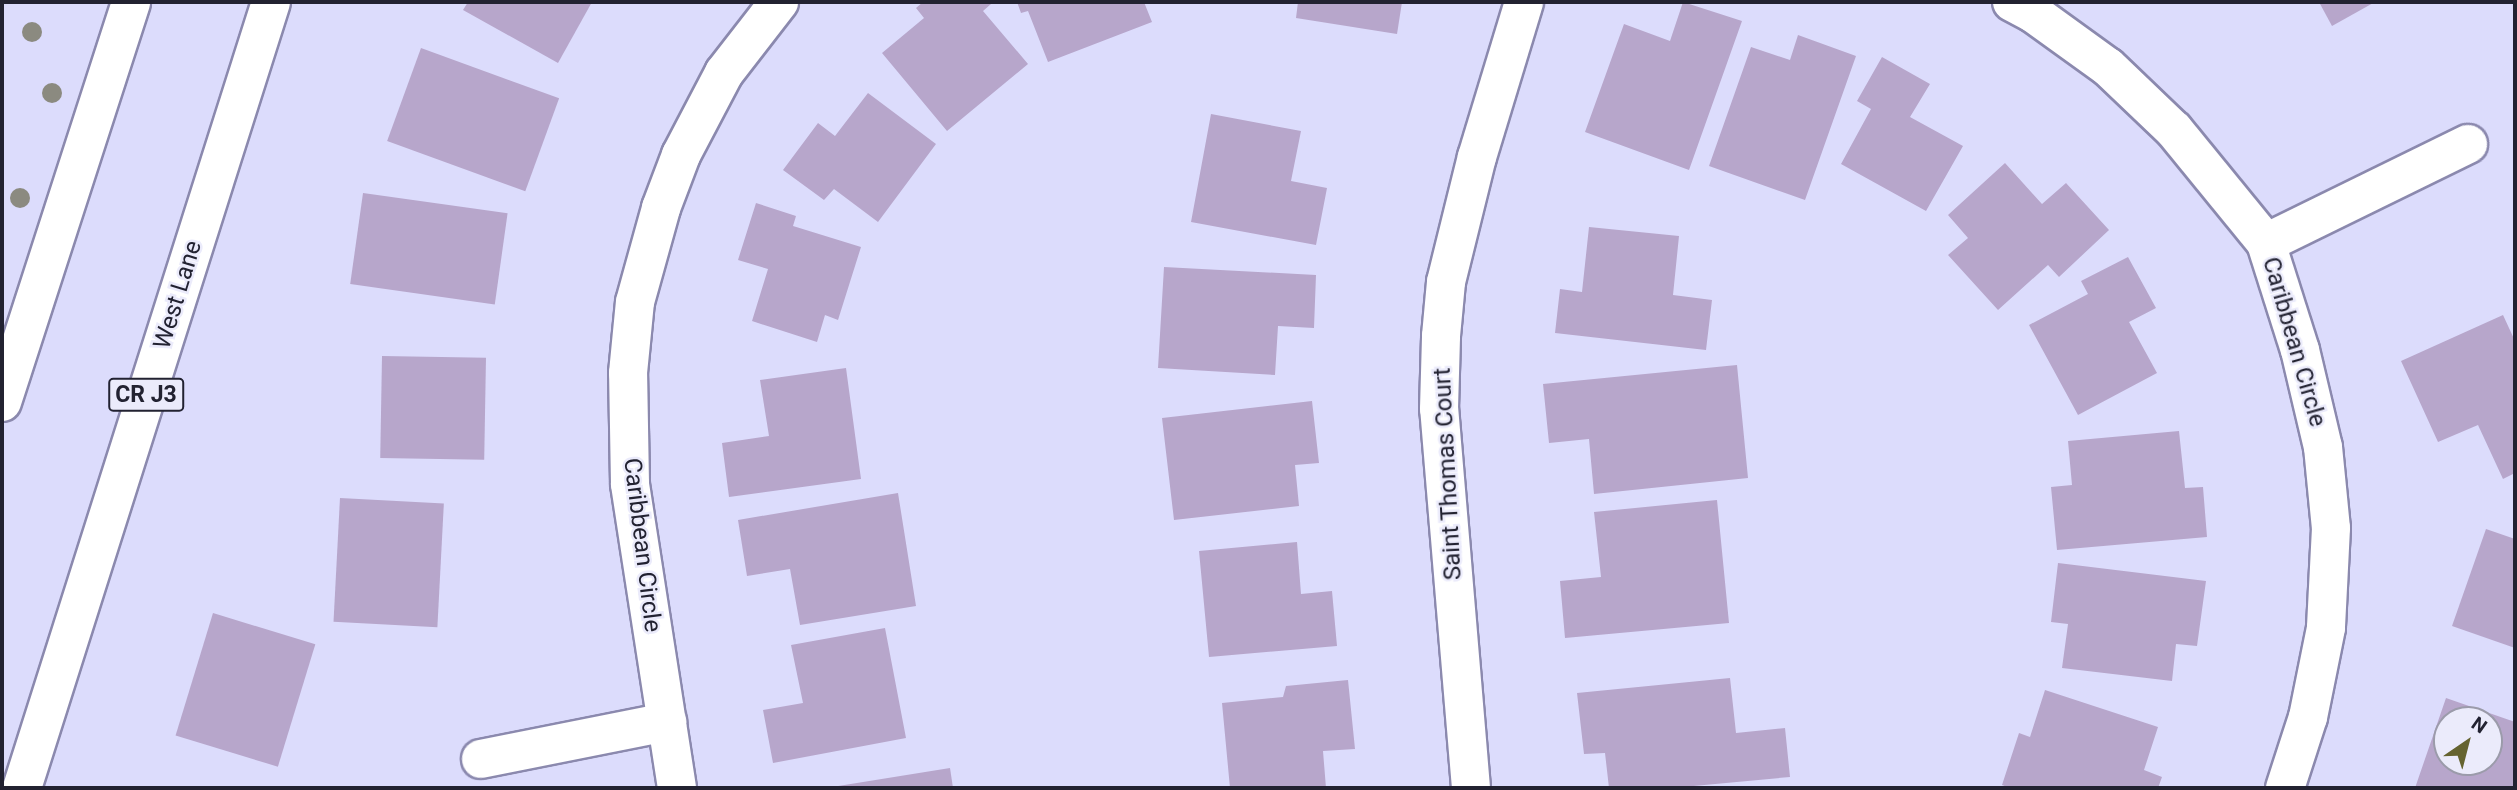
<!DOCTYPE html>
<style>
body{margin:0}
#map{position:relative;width:2517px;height:790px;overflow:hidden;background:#dcdcfc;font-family:Roboto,sans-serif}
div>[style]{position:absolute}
.building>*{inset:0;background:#b7a6cb;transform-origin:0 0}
.roads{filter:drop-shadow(2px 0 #8b89ae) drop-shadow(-2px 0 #8b89ae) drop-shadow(0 2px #8b89ae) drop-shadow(0 -2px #8b89ae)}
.minor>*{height:38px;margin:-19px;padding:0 19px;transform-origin:19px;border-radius:19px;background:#fff}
.primary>*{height:38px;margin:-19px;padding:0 19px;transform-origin:19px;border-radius:19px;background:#fff}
.trees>*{width:20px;height:20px;margin:-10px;border-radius:50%;background:#8b8a80}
span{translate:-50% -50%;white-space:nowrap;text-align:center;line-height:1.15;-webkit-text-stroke:5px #ebebfb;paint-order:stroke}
.shield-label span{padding:2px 5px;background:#ebebfb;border:2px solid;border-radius:5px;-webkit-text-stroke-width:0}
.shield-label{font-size:23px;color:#222231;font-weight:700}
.street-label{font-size:24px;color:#222231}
.frame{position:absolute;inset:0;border:4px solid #222231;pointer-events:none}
.north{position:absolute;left:2433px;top:706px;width:70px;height:70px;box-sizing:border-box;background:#ebebfb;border:2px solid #9b9baa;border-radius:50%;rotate:35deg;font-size:19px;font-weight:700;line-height:28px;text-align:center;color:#222231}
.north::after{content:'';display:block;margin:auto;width:24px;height:32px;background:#656330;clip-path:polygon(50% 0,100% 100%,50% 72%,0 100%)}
</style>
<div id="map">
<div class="building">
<div style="clip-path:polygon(468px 2px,592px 2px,558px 63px,463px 10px)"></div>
<div style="clip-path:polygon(923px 2px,989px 2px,991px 4px,983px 11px,1028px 64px,947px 131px,882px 53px,924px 18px,916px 8px)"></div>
<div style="clip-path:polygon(1017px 2px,1144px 2px,1152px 22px,1048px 62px,1028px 11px,1021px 13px)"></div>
<div style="clip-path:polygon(1298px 2px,1402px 2px,1397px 34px,1296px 18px)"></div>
<div style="clip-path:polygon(1683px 2px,1742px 21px,1689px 170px,1585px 132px,1624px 24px,1670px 41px)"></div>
<div style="clip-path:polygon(2319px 2px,2375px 2px,2332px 26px)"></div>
<div style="clip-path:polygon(1798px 35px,1856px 56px,1805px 200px,1709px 166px,1751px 47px,1790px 60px)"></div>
<div style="left:421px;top:48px;width:147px;height:99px;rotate:20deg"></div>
<div style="clip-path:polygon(1882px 57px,1930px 84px,1910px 117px,1963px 146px,1926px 211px,1841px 164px,1871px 109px,1857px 101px)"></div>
<div style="clip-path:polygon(868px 93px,936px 144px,878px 222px,834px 189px,824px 200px,783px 170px,818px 123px,835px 136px)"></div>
<div style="clip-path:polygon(1211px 114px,1301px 131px,1291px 181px,1327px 188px,1316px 245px,1191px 222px)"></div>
<div style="clip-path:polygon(2005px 163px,2042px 204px,2066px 183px,2109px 230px,2059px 277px,2048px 265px,1998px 310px,1948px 255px,1968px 238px,1948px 215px)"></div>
<div style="left:363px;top:193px;width:146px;height:92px;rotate:8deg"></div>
<div style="clip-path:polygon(756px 203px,796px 216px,793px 226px,861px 247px,838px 320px,825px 315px,817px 342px,752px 321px,768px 269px,738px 260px)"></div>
<div style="clip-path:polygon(1589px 227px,1679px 236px,1673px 295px,1712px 300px,1706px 350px,1555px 333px,1560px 289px,1582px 292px)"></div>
<div style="clip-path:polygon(2128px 257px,2156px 308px,2129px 322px,2157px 373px,2078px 415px,2029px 325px,2088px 294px,2081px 281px)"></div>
<div style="clip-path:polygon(1164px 267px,1316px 275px,1314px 328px,1278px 326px,1275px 375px,1158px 368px)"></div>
<div style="clip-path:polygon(2503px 315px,2515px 341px,2515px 473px,2503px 479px,2478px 425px,2438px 442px,2401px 361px)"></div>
<div style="left:382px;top:356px;width:104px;height:102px;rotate:1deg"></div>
<div style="clip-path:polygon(1737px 365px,1748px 478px,1594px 494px,1589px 439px,1549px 443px,1543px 384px)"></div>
<div style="clip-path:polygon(846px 368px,861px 479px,729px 497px,722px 443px,769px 436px,760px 380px)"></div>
<div style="clip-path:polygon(1312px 401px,1319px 463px,1295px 465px,1299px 506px,1174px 520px,1162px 418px)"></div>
<div style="clip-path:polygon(2179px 431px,2185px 488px,2203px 487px,2207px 537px,2057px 550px,2051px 487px,2072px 485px,2068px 441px)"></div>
<div style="clip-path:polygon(898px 493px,916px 606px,800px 625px,790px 569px,747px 576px,738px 520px)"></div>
<div style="left:340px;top:498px;width:104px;height:124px;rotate:3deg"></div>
<div style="clip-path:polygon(1717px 500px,1729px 623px,1565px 638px,1560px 581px,1601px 577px,1594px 512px)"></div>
<div style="clip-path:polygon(2486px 529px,2515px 539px,2515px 648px,2452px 626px)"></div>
<div style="clip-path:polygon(1297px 542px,1301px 594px,1332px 591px,1337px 646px,1209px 657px,1199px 551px)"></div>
<div style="clip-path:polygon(2058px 563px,2206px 581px,2197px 646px,2176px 644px,2172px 681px,2062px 668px,2068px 624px,2051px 622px)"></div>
<div style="left:213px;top:613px;width:107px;height:128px;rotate:17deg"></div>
<div style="clip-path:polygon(885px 628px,906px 738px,773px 763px,763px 710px,803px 703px,791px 645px)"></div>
<div style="clip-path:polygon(1730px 678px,1736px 733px,1785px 728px,1790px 777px,1672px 788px,1609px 788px,1605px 753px,1584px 754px,1577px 693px)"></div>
<div style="clip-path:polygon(1348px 680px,1355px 749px,1323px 751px,1326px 788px,1230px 788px,1222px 703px,1283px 697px,1286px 686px)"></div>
<div style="clip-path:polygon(2045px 690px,2158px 727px,2144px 770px,2162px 777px,2158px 788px,2010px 788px,2002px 785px,2019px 733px,2030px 737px)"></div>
<div style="clip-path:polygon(evenodd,2446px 698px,2515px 722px,2515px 788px,2415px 788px,2446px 698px,2447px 720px,2489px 720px,2489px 762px,2447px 762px,2447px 720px)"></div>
<div style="clip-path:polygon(950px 768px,953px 788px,832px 788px,832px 787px)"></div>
</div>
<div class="roads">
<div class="minor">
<div style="left:2012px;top:2px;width:24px;rotate:28deg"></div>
<div style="left:2033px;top:13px;width:92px;rotate:35.8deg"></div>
<div style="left:2108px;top:67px;width:91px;rotate:43.7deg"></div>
<div style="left:2174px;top:130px;width:146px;rotate:50.8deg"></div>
<div style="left:2266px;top:243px;width:112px;rotate:72.4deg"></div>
<div style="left:2300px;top:350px;width:100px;rotate:76.7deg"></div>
<div style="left:2323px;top:447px;width:81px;rotate:84.4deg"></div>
<div style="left:2331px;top:528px;width:100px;rotate:92.9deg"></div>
<div style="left:2326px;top:628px;width:91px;rotate:101.4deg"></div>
<div style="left:2308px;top:717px;width:75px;rotate:107.9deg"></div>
<div style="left:2266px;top:243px;width:225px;rotate:-26.1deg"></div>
<div style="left:481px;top:759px;width:190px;rotate:-11.3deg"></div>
<div style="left:677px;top:788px;width:308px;rotate:-98.8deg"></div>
<div style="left:630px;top:484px;width:111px;rotate:-91deg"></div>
<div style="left:628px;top:373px;width:71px;rotate:-84.4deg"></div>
<div style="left:635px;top:302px;width:98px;rotate:-74.5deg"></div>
<div style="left:661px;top:208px;width:57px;rotate:-69.3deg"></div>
<div style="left:681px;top:155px;width:93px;rotate:-62.3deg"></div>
<div style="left:724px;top:73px;width:90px;rotate:-52.2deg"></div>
<div style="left:1471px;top:788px;width:380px;rotate:-94.8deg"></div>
<div style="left:1439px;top:409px;width:73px;rotate:-88.4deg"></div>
<div style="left:1441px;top:336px;width:54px;rotate:-84.7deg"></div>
<div style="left:1446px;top:282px;width:129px;rotate:-76.1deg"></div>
<div style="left:1477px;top:157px;width:162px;rotate:-73.1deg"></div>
</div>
<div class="primary">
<div style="left:2px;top:402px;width:420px;rotate:-72.1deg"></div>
<div style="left:22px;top:788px;width:824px;rotate:-72.42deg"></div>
</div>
</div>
<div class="trees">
<div style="left:32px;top:32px"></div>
<div style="left:52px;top:93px"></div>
<div style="left:20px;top:198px"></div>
</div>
<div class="shield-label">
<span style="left:146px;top:395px">CR J3</span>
</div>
<div class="street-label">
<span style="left:178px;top:295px;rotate:-73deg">West Lane</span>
<span style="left:2294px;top:342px;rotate:74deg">Caribbean Circle</span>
<span style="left:1448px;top:474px;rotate:-93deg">Saint Thomas Court</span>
<span style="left:642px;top:545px;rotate:83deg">Caribbean Circle</span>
</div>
<div class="frame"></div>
<div class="north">N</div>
</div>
